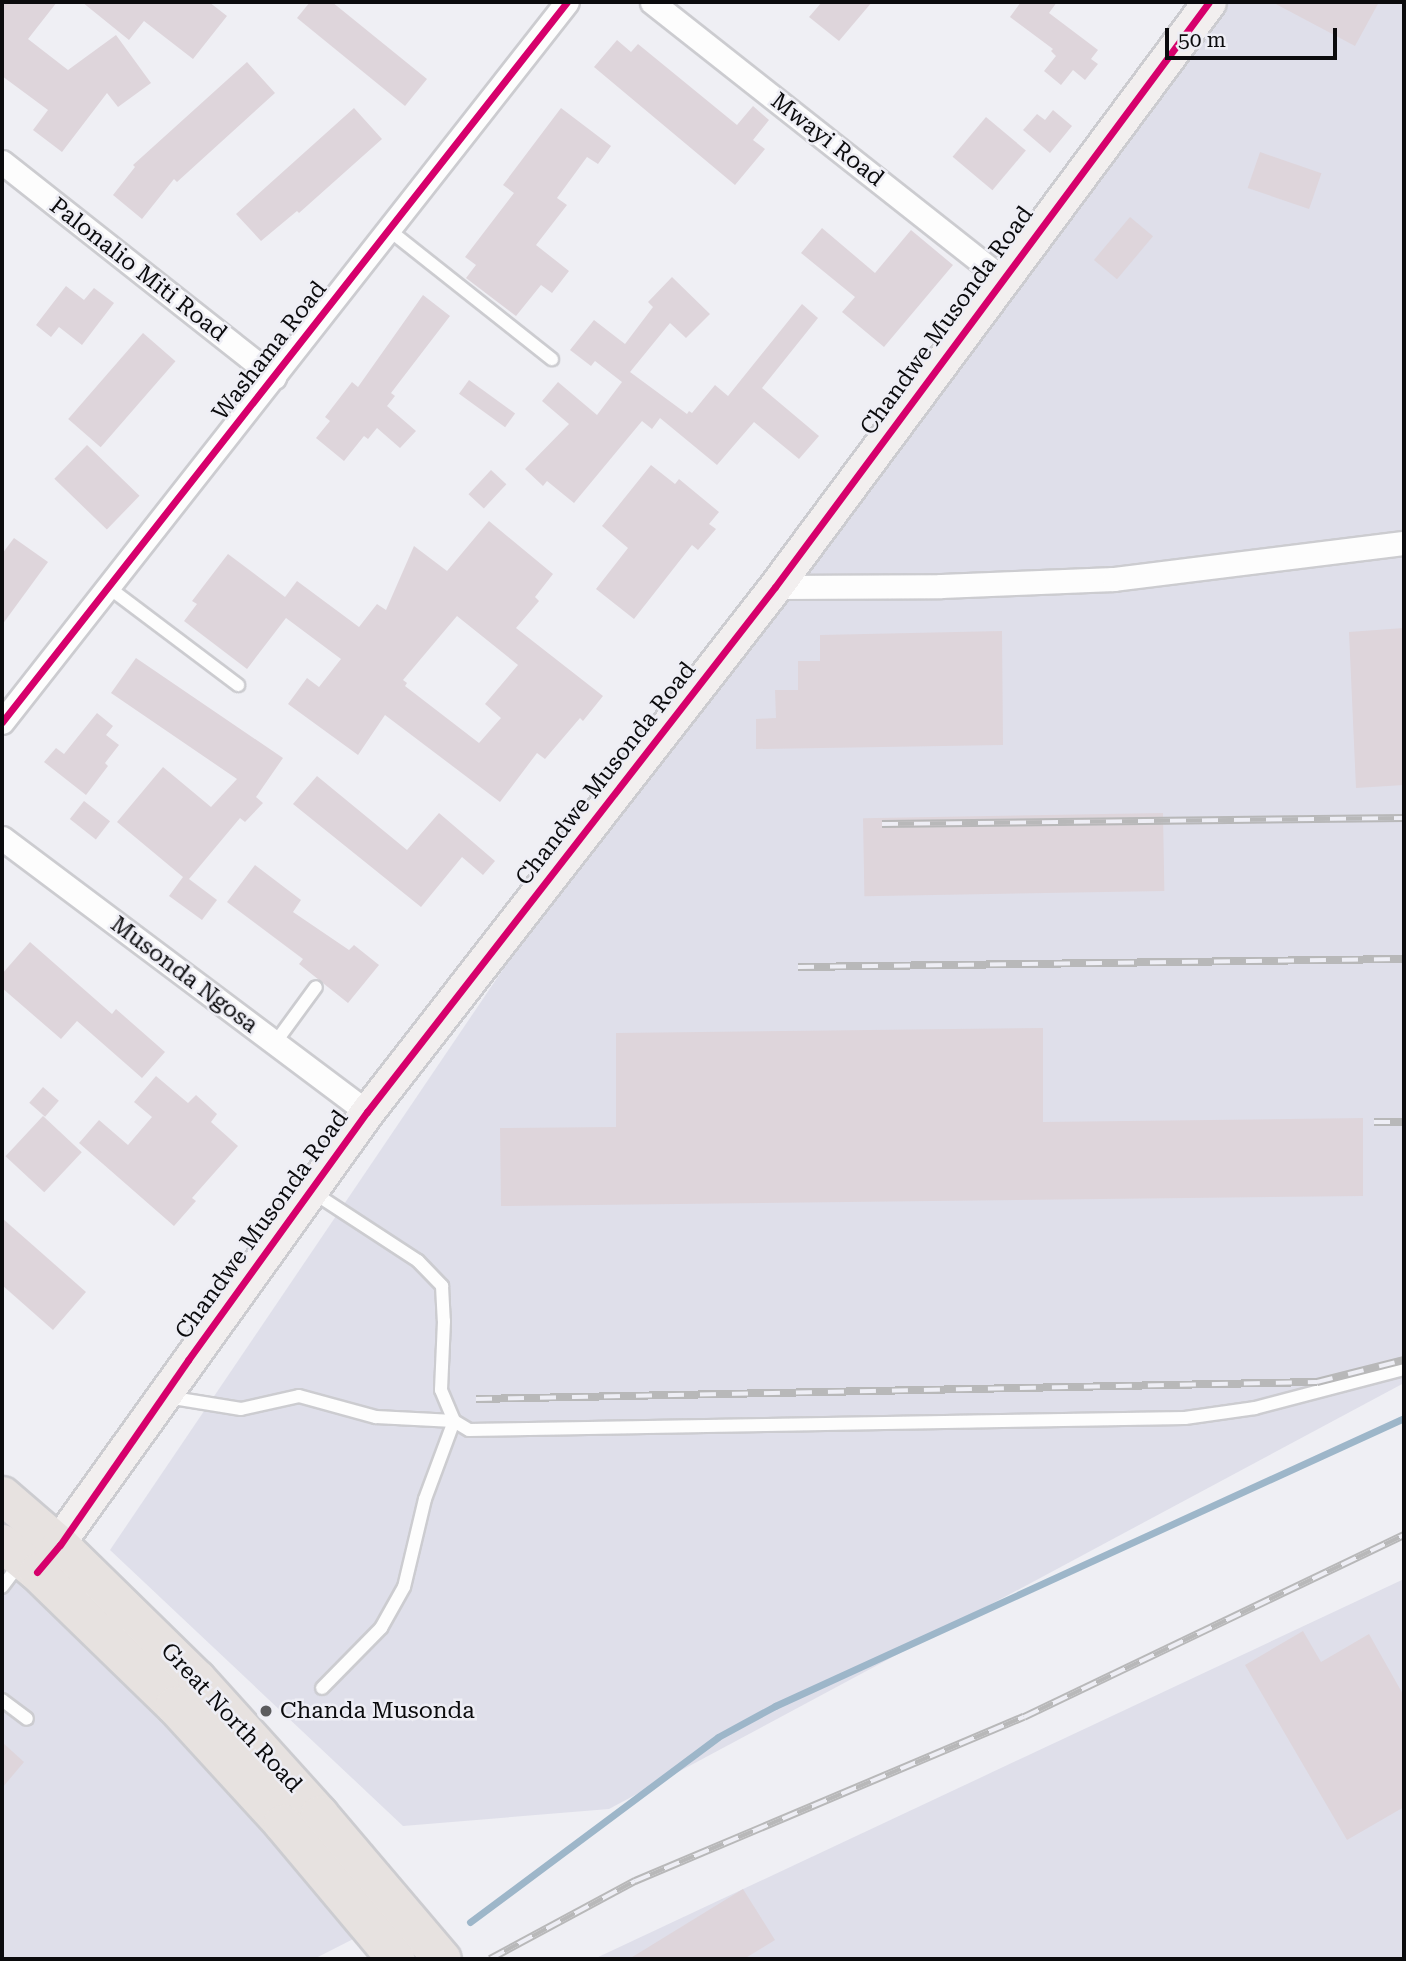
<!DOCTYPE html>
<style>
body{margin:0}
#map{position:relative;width:1406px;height:1961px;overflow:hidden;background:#efeff4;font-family:"Roboto Serif",serif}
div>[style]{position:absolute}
.built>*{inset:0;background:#dfdfea}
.stream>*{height:7px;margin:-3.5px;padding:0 3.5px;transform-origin:3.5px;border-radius:3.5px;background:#9db6c9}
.building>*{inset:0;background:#ded5db;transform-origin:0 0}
.roads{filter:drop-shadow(2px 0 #ccccd0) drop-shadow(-2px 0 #ccccd0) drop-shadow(0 2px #ccccd0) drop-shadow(0 -2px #ccccd0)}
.lane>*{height:12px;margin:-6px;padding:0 6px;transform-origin:6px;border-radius:6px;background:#fdfdfd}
.street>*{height:23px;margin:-11.5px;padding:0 11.5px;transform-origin:11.5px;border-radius:11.5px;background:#fdfdfd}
.secondary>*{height:33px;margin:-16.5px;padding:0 16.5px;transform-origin:16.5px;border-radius:16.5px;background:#f2efef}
.primary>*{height:37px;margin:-18.5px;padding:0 18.5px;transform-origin:18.5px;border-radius:18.5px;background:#e7e2e0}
.rail>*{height:8px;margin-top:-4px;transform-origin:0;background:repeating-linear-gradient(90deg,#eeeef5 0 16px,#b8b8b9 0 32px);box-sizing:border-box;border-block:2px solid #b8b8b9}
.cycleway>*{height:7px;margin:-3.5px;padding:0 3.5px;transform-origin:3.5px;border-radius:3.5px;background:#d6006c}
.dots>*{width:19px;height:19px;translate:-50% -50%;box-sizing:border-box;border:4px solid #eeeef5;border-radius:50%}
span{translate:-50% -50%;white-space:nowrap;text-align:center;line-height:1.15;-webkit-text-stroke:5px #eeeef5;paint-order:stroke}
.street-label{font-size:23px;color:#0b0b0d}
.poi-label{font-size:23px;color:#0b0b0d}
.left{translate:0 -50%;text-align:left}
.frame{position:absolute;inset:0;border:4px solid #0b0b0d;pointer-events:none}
.scale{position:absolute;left:1165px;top:28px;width:172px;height:32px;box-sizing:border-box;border:4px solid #0b0b0d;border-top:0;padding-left:9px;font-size:21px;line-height:24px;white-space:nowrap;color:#0b0b0d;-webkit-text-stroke:5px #eeeef5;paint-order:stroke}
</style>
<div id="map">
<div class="built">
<div style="clip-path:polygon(1199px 2px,1404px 2px,1404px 1383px,609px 1809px,403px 1826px,110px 1550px,763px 585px)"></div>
<div style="clip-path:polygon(2px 1566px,44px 1599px,365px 1933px,314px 1959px,2px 1959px)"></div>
<div style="clip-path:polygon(1404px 1579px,1404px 1959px,594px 1959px)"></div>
</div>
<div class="stream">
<div style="left:470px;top:1922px;width:309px;rotate:-36.7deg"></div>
<div style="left:718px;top:1737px;width:65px;rotate:-28.5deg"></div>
<div style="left:775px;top:1706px;width:692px;rotate:-24.6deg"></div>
</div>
<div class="building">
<div style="clip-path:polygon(2px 2px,57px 2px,28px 39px,68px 70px,116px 35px,151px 83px,118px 107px,107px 93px,62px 152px,33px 130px,48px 110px,2px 76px)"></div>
<div style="clip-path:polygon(82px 2px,209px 2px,227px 16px,193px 59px,144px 21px,129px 40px)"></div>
<div style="clip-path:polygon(310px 2px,332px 2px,427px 79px,405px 106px,297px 18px)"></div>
<div style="clip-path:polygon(822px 2px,872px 2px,839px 41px,809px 17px)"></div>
<div style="clip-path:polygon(1021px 2px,1057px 2px,1049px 13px,1098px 50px,1091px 59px,1098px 64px,1085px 80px,1073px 70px,1061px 85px,1044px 71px,1056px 56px,1051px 51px,1053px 49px,1010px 17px)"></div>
<div style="clip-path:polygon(1272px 2px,1379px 2px,1355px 46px)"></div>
<div style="clip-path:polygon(617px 40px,631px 52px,638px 44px,737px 125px,753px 106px,769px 120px,753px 140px,765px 149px,735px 185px,594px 67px)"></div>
<div style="clip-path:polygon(247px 62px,275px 93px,177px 182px,174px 179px,142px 219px,113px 195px,135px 167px,133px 165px)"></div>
<div style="clip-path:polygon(354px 108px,382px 139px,299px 213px,297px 211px,261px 241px,236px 214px)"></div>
<div style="clip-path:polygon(561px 108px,611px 146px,598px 164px,587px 157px,557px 198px,567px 205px,536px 245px,569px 271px,552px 293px,541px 285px,516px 316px,466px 278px,476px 265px,465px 257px,514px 193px,503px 185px)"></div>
<div style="clip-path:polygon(1053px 110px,1072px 126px,1050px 153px,1023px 130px,1037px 114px,1045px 120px)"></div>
<div style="left:986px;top:117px;width:52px;height:52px;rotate:40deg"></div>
<div style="left:1260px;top:152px;width:65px;height:38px;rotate:19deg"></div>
<div style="left:1130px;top:217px;width:30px;height:56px;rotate:40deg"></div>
<div style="clip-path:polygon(822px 228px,875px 273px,911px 230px,953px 265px,884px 347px,842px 312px,855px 297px,801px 253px)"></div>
<div style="clip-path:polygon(672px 277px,710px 314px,686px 338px,670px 323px,630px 372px,687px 414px,689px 411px,692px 413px,715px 385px,728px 396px,802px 304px,818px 318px,762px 388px,819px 436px,799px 459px,754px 422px,717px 465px,660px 418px,652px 429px,642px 421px,574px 503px,547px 481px,543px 486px,525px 469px,569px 424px,542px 401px,558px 382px,597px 415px,622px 382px,595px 361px,591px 366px,570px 350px,594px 320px,625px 344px,653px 307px,648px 302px)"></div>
<div style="clip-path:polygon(66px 286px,84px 300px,94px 288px,114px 303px,82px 345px,59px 327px,51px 337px,36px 325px)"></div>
<div style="clip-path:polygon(423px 295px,450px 316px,391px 393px,395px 396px,387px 406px,416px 431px,400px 448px,377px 428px,368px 439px,364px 436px,344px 461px,316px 438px,330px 421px,325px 417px,352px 382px,358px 387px)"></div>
<div style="left:143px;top:333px;width:43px;height:114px;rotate:41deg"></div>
<div style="left:469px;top:380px;width:57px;height:17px;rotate:36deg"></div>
<div style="left:87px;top:445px;width:73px;height:47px;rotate:44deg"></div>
<div style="clip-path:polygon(651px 465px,675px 484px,679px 479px,719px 512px,709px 524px,716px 529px,698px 550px,692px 545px,634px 619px,596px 589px,628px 548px,602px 526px)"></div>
<div style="left:491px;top:470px;width:21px;height:33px;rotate:43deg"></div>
<div style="clip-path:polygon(evenodd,489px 521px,553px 574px,535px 597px,539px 601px,516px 628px,603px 696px,583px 721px,580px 718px,545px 759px,537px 753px,500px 802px,385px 715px,358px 755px,288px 704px,307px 678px,319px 687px,341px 659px,286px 618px,247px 669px,184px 621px,197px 604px,192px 601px,228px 554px,285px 597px,297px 581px,359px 627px,377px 604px,386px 610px,414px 546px,447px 571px,489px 521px,457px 616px,518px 665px,485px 704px,501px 718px,479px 743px,405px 686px,407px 683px,403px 680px,457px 616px)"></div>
<div style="clip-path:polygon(14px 538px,48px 562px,2px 625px,2px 554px)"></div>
<div style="clip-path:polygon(1404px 628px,1404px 785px,1356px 788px,1349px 632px)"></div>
<div style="clip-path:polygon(1002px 631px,1003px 745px,756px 749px,756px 719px,776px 718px,775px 690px,798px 690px,798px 661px,820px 661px,820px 635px)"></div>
<div style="clip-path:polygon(136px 658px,283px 758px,256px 797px,263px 803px,245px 822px,240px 818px,189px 879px,217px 900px,202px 920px,169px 896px,183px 877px,117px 822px,163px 767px,211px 807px,237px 779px,111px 693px)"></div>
<div style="clip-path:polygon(97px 713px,113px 726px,106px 735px,119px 745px,105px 763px,108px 766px,86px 795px,44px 762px,56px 748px,64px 754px)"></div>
<div style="clip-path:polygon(317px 776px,407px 850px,439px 813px,495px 861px,483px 875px,462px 857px,421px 907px,293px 804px)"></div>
<div style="left:84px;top:801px;width:33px;height:23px;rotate:38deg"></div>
<div style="left:1163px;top:813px;width:78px;height:300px;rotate:89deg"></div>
<div style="clip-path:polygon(255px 865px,301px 900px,293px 912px,349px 950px,354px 945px,379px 965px,348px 1003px,299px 964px,303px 959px,227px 902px)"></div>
<div style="clip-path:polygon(30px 942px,112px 1014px,116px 1009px,165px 1052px,142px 1078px,77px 1021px,61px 1039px,2px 988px,2px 974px)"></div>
<div style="clip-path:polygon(1043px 1028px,1043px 1122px,1363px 1118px,1363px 1196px,501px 1206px,500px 1128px,616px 1127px,616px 1033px)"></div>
<div style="clip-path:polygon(156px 1076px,188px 1103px,196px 1095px,217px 1114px,211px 1122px,238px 1146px,192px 1198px,196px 1201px,174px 1226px,79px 1143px,99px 1120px,128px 1145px,152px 1117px,134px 1102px)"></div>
<div style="left:43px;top:1087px;width:21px;height:21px;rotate:41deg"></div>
<div style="left:43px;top:1116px;width:53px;height:55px;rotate:43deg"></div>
<div style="clip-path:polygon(2px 1218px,86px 1292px,53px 1330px,2px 1285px)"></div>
<div style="clip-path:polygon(1303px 1631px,1321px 1662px,1369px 1634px,1404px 1696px,1404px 1807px,1347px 1840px,1245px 1665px)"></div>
<div style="clip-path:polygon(2px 1742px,24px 1762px,2px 1788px)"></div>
<div style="clip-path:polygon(743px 1889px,775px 1940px,744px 1959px,629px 1959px)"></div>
</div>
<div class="roads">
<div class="lane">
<div style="left:389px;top:230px;width:208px;rotate:38.4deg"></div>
<div style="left:108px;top:587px;width:163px;rotate:37deg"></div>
<div style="left:275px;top:1043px;width:69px;rotate:-53.8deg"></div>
<div style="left:311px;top:1191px;width:128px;rotate:33.2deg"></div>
<div style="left:418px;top:1261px;width:35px;rotate:46deg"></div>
<div style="left:442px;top:1286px;width:35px;rotate:87deg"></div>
<div style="left:444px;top:1321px;width:69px;rotate:92.5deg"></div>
<div style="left:441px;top:1390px;width:34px;rotate:67deg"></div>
<div style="left:454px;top:1421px;width:17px;rotate:31deg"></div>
<div style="left:469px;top:1430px;width:716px;rotate:-0.96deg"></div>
<div style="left:1185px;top:1418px;width:71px;rotate:-8.1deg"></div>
<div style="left:1255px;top:1408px;width:154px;rotate:-14.7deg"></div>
<div style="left:167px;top:1397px;width:75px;rotate:9.2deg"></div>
<div style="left:241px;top:1409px;width:59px;rotate:-12.6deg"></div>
<div style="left:299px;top:1396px;width:80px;rotate:15.3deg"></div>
<div style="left:376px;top:1417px;width:78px;rotate:2.9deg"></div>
<div style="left:454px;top:1421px;width:83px;rotate:110.4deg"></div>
<div style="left:425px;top:1499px;width:90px;rotate:103.4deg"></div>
<div style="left:404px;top:1587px;width:47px;rotate:119.3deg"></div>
<div style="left:381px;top:1628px;width:84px;rotate:134.5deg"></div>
<div style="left:2px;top:1587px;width:31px;rotate:-53deg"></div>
<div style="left:2px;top:1700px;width:31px;rotate:37deg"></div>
</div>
<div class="street">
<div style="left:652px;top:2px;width:446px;rotate:38.3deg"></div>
<div style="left:2px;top:162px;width:347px;rotate:38.3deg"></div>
<div style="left:775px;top:587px;width:166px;rotate:-0.3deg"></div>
<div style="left:941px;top:586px;width:173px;rotate:-2.3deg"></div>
<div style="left:1114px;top:579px;width:292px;rotate:-7.1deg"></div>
<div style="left:2px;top:722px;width:915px;rotate:-51.88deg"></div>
<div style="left:2px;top:838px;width:456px;rotate:36.9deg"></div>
</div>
<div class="secondary">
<div style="left:43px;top:1564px;width:556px;rotate:-54.37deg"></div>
<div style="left:367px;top:1112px;width:665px;rotate:-52.15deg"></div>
<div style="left:775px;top:587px;width:728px;rotate:-53.43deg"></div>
</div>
<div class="primary">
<div style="left:2px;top:1495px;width:77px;rotate:40.8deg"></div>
<div style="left:60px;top:1545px;width:192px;rotate:44.4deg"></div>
<div style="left:197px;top:1679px;width:182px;rotate:47.9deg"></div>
<div style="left:319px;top:1814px;width:190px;rotate:49.7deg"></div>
<div style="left:2px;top:1543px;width:45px;rotate:39.6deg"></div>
<div style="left:37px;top:1572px;width:191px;rotate:44.2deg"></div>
<div style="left:174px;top:1705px;width:160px;rotate:47.5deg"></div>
<div style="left:282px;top:1823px;width:177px;rotate:50deg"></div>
</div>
</div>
<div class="rail">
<div style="left:882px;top:824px;width:522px;rotate:-0.66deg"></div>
<div style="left:798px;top:967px;width:606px;rotate:-0.76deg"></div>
<div style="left:1374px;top:1122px;width:30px"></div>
<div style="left:476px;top:1399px;width:841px;rotate:-1.16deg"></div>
<div style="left:1317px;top:1382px;width:90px;rotate:-14.2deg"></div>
<div style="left:490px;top:1959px;width:165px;rotate:-28.3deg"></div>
<div style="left:635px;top:1881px;width:422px;rotate:-22.9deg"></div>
<div style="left:1024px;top:1717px;width:421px;rotate:-25.6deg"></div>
</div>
<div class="cycleway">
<div style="left:2px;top:722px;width:915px;rotate:-51.88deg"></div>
<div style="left:37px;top:1572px;width:35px;rotate:-50deg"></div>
<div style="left:60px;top:1545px;width:225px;rotate:-55.3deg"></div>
<div style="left:188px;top:1360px;width:306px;rotate:-54.2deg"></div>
<div style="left:367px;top:1112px;width:665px;rotate:-52.15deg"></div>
<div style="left:775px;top:587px;width:728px;rotate:-53.43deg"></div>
</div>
<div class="dots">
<div style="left:266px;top:1711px;background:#5b5b5e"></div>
</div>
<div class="street-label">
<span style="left:827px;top:140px;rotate:38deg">Mwayi Road</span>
<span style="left:138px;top:270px;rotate:38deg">Palonalio Miti Road</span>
<span style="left:947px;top:321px;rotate:-54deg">Chandwe Musonda Road</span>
<span style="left:270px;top:351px;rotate:-52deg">Washama Road</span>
<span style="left:606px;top:774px;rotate:-52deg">Chandwe Musonda Road</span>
<span style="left:184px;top:975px;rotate:37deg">Musonda Ngosa</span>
<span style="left:262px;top:1225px;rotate:-54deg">Chandwe Musonda Road</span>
<span style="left:231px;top:1718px;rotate:47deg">Great North Road</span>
</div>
<div class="poi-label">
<span class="left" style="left:280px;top:1711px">Chanda Musonda</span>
</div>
<div class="frame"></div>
<div class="scale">50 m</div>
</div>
